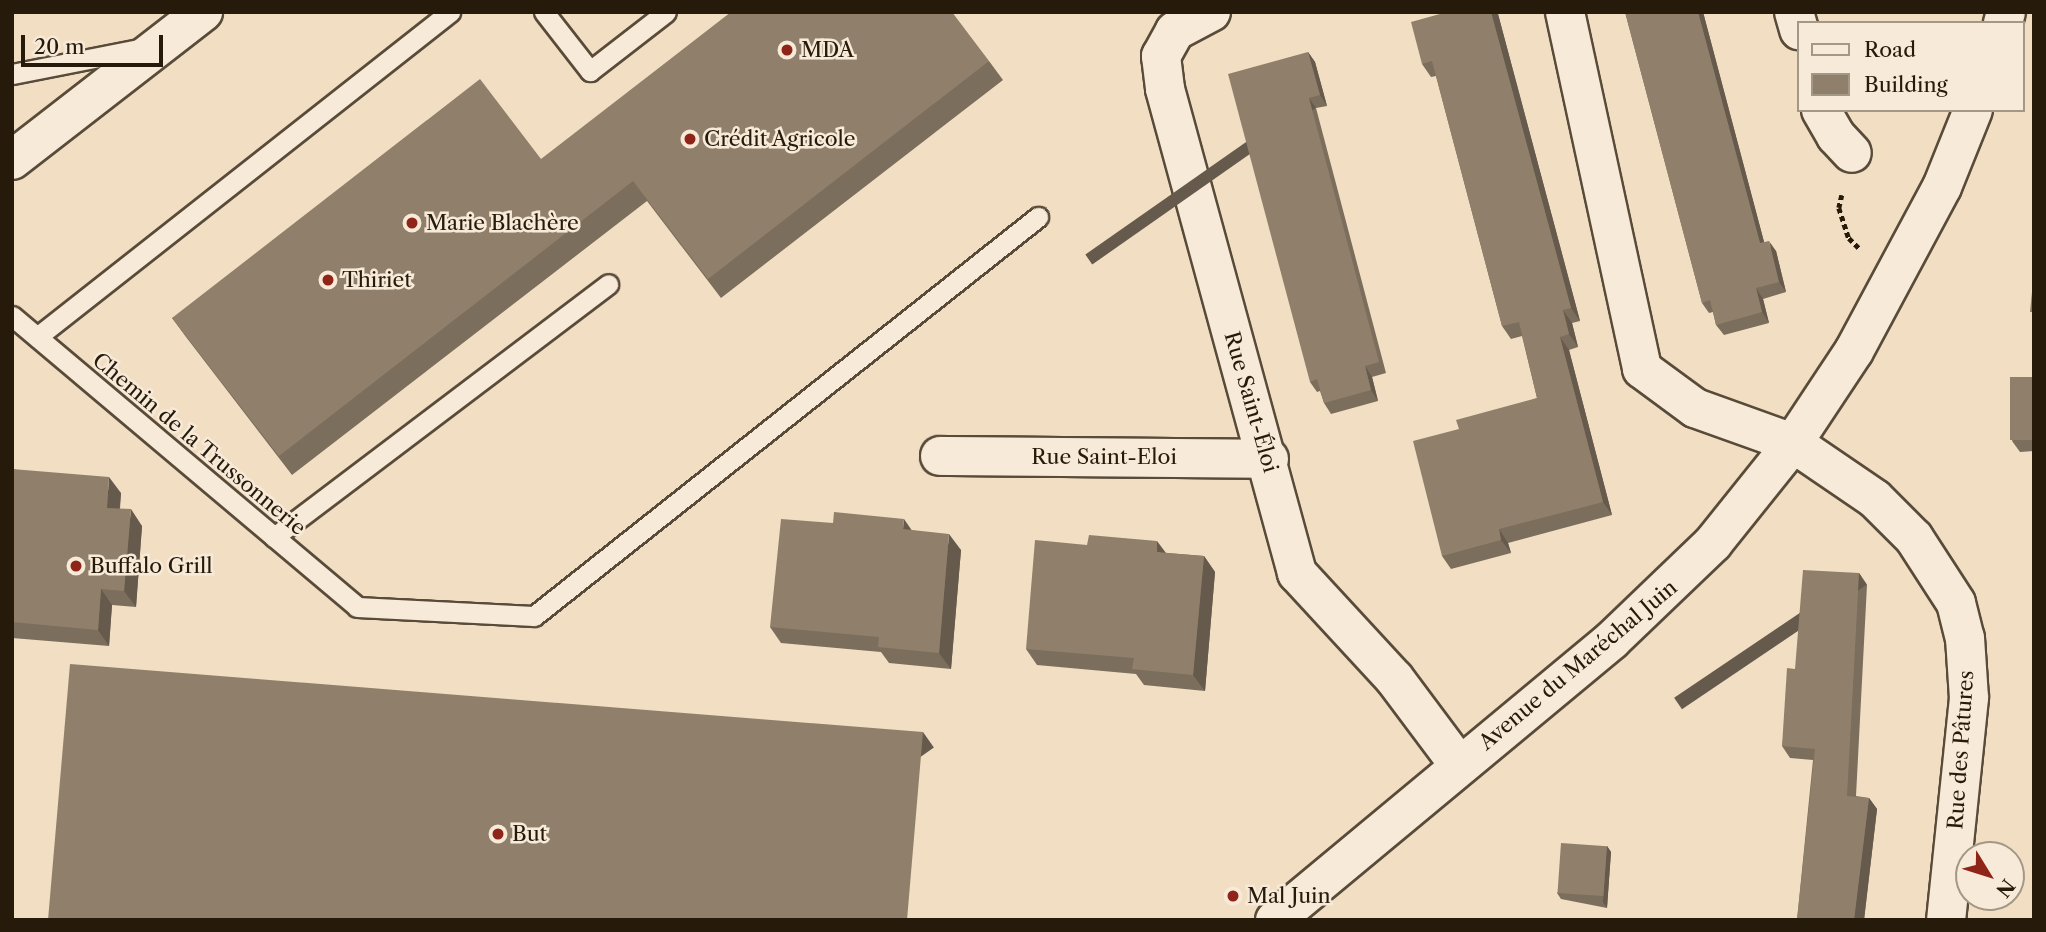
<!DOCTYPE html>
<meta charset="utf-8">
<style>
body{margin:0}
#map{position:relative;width:2046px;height:932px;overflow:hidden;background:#f2dec3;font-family:"Libre Caslon Text",serif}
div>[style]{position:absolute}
.path>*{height:4.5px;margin-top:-2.25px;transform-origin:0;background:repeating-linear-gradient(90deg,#261a0b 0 5px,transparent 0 8.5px)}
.roads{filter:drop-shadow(2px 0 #594b39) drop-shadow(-2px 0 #594b39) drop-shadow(0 2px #594b39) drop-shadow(0 -2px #594b39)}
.lane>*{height:19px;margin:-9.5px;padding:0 9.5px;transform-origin:9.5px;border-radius:9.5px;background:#f7ead8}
.street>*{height:38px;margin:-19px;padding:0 19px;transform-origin:19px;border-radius:19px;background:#f7ead8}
.secondary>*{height:38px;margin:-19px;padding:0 19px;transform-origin:19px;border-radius:19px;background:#f7ead8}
.wall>*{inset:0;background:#7c6e5c}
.shaded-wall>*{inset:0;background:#655a4b;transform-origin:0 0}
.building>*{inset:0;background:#90806b;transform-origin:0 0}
.dots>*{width:19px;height:19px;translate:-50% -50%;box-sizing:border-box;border:4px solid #f7ead8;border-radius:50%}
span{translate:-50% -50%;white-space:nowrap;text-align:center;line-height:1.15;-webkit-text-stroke:5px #f7ead8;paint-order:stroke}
.poi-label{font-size:21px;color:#261a0b}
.left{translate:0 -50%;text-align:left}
.street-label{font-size:21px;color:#261a0b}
.frame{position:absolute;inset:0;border:14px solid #261a0b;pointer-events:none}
.legend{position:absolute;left:1797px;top:21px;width:228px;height:91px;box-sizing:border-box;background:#f7ead8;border:2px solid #a39786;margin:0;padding:9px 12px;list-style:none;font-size:21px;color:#261a0b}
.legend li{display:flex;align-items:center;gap:14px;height:35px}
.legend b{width:35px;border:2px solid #a39786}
.north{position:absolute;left:1955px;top:841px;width:70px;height:70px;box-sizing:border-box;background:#f7ead8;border:2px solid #a39786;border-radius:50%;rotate:128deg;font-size:19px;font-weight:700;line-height:28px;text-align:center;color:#261a0b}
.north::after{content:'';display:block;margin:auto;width:24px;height:32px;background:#8f2418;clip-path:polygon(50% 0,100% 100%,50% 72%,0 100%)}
.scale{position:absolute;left:21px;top:35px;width:142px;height:32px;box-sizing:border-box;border:4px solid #261a0b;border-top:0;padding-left:9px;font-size:21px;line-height:24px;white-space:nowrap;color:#261a0b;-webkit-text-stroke:5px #f7ead8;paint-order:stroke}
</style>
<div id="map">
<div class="path">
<div style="left:1842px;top:195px;width:13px;rotate:103deg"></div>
<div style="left:1839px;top:208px;width:32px;rotate:72deg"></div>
<div style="left:1849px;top:238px;width:16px;rotate:45deg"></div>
</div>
<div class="roads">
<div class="lane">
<div style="left:544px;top:12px;width:75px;rotate:52.1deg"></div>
<div style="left:590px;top:71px;width:96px;rotate:-37.8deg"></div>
<div style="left:12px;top:74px;width:135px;rotate:-11.1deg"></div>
<div style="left:12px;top:316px;width:451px;rotate:40.1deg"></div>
<div style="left:357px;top:607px;width:177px;rotate:2.9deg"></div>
<div style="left:534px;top:616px;width:643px;rotate:-38.37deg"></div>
<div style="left:37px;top:337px;width:526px;rotate:-38.2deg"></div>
<div style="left:274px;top:537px;width:419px;rotate:-37.1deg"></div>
</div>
<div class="street">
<div style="left:1211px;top:12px;width:41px;rotate:152.2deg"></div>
<div style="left:1175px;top:31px;width:29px;rotate:119deg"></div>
<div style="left:1161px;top:56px;width:33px;rotate:83deg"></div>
<div style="left:1165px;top:89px;width:502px;rotate:74.74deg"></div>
<div style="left:1297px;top:573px;width:143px;rotate:47.3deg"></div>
<div style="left:1394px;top:678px;width:109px;rotate:53.2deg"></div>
<div style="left:1565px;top:12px;width:365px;rotate:77.8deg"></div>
<div style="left:1642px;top:369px;width:66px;rotate:36.3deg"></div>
<div style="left:1695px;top:408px;width:104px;rotate:19.7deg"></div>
<div style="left:1793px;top:443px;width:99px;rotate:34.3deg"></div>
<div style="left:1875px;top:499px;width:55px;rotate:45deg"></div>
<div style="left:1914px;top:538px;width:77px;rotate:57.1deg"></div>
<div style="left:1956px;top:603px;width:36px;rotate:76deg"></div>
<div style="left:1965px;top:638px;width:60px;rotate:86.2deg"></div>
<div style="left:1969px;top:698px;width:223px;rotate:95.9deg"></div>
<div style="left:1794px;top:12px;width:19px;rotate:74deg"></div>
<div style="left:2003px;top:23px;width:11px;rotate:-75deg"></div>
<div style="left:1821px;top:110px;width:30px;rotate:60deg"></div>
<div style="left:1836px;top:136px;width:23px;rotate:47deg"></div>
<div style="left:940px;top:456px;width:329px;rotate:0.5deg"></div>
<div style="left:1275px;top:920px;width:438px;rotate:-39.7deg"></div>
<div style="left:1612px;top:640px;width:140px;rotate:-43.8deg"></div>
<div style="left:1713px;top:543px;width:128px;rotate:-51.3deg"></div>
<div style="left:1793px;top:443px;width:110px;rotate:-56.5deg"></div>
<div style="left:1854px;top:351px;width:186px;rotate:-61.8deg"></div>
<div style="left:1942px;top:187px;width:83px;rotate:-68.1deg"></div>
</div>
<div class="secondary">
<div style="left:12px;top:160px;width:242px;rotate:-37.8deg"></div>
</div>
</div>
<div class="wall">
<div style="clip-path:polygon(1447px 12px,1496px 12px,1498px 14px,1580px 321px,1572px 323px,1578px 347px,1569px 350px,1612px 515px,1508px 543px,1511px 553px,1451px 569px,1442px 556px,1459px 429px,1537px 398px,1522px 336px,1511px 339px,1502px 326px,1436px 76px,1431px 77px,1422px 64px)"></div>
<div style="clip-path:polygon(1625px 12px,1703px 12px,1764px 242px,1776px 251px,1786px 292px,1763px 299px,1769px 323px,1724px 335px,1716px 325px,1713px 312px,1709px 313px,1702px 303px)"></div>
<div style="clip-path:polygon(1308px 52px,1315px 62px,1327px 106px,1316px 108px,1386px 373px,1372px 377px,1378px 401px,1331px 414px,1324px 403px,1320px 391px,1317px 392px,1310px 382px)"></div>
<div style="clip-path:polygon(989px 61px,1003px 80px,721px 298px,647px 201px,292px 475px,186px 337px,172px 318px,541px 159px)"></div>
<div style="clip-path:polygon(2034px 377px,2034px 451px,2020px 452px,2012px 441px)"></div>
<div style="clip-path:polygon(12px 469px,121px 493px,120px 509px,142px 526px,136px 607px,112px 605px,109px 646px,12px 638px)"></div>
<div style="clip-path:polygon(912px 530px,961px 550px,951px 669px,889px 663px,881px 652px,781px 643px,770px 627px)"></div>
<div style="clip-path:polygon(1166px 553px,1204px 556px,1215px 572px,1205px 691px,1144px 685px,1136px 674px,1037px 665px,1026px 649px)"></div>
<div style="clip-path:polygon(1859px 573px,1867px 585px,1856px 796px,1869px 798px,1877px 809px,1864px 920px,1797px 920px,1813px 760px,1790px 758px,1782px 746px,1795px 669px)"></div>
<div style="clip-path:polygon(1607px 846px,1611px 852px,1607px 908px,1561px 899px,1557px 893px)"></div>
</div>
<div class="shaded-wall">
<div style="clip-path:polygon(1491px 12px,1496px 12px,1498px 14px,1580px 321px,1571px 308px)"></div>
<div style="clip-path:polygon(1698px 12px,1703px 12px,1767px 253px,1760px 243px)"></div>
<div style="clip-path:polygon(1308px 52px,1315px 62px,1327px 106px,1320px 95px)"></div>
<div style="left:1309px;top:98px;width:12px;height:273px;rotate:55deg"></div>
<div style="clip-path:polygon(1769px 241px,1776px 251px,1786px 292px,1779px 282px)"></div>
<div style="clip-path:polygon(1756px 288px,1763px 299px,1769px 323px,1762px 312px)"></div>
<div style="clip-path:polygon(1563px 310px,1572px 323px,1578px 347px,1569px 334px)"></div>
<div style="clip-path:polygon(1560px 337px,1569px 350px,1612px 515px,1603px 502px)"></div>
<div style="clip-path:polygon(1365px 366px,1372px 377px,1378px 401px,1371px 390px)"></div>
<div style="clip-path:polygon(109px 477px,121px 493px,118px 524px,107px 508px)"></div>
<div style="clip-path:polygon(131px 509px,142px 526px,136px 607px,124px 591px)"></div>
<div style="clip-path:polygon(904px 519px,915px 535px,903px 529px)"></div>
<div style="clip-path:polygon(1499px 529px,1508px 543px,1511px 553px,1501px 540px)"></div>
<div style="clip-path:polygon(949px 534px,961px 550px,951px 669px,939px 653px)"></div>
<div style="clip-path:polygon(1157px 541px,1169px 557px,1157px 552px)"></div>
<div style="clip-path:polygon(1204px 556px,1215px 572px,1205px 691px,1193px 675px)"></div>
<div style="left:1859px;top:573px;width:14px;height:223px;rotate:56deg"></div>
<div style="clip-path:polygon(101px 589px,112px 605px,109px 646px,98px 630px)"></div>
<div style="left:923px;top:732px;width:19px;height:189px;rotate:55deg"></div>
<div style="clip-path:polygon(1869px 798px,1877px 809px,1864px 920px,1854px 920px)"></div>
<div style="clip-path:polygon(1607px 846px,1611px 852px,1607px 908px,1603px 902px)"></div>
</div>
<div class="building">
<div style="clip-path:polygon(731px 12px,952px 12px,989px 61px,708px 279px,633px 181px,279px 456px,172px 318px,480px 79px,541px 159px)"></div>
<div style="clip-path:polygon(1447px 12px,1491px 12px,1571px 308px,1563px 310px,1569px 334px,1560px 337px,1603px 502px,1499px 529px,1501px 540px,1442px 556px,1413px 441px,1459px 429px,1456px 420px,1537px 398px,1519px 322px,1502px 326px,1432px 61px,1422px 64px,1411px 22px)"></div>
<div style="clip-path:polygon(1625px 12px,1698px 12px,1760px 243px,1769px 241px,1779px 282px,1756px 288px,1762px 312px,1716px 325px,1710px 300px,1702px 303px)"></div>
<div style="clip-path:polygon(1308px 52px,1320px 95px,1309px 98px,1379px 362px,1365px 366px,1371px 390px,1324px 403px,1317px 379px,1310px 382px,1228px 74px)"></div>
<div style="clip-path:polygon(2034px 272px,2034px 312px,2030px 312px)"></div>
<div style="left:2034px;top:377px;width:63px;height:24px;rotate:90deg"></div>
<div style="clip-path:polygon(12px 469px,109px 477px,107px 508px,131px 509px,124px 591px,101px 589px,98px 630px,12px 622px)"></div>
<div style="clip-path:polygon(834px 512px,904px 519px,903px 529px,949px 534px,939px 653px,878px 647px,879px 637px,770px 627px,781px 519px,833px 523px)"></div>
<div style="clip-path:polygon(1089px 535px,1157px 541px,1157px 552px,1204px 556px,1193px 675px,1132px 669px,1134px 658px,1026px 649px,1035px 540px,1087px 545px)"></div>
<div style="clip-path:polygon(1803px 570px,1859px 573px,1847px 796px,1869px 798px,1854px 920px,1797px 920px,1815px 749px,1782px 746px,1787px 668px,1795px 669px)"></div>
<div style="clip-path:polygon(70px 664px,923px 732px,907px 920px,48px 920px)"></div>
<div style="left:1561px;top:843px;width:46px;height:50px;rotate:4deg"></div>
</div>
<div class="dots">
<div style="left:787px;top:50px;background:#8f2418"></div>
<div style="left:690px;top:139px;background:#8f2418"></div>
<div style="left:412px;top:223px;background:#8f2418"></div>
<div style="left:328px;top:280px;background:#8f2418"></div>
<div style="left:76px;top:566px;background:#8f2418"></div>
<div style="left:498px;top:834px;background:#8f2418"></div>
<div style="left:1233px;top:896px;background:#8f2418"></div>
</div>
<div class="poi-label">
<span class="left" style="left:801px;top:50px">MDA</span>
<span class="left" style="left:704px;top:139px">Crédit Agricole</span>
<span class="left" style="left:426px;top:223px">Marie Blachère</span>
<span class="left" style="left:342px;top:280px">Thiriet</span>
<span class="left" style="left:90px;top:566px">Buffalo Grill</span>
<span class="left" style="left:512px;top:834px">But</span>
<span class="left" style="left:1247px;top:896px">Mal Juin</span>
</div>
<div class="street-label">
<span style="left:1251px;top:402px;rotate:74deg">Rue Saint-Éloi</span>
<span style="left:199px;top:444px;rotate:40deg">Chemin de la Trussonnerie</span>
<span style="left:1104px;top:457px">Rue Saint-Eloi</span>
<span style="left:1578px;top:665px;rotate:-40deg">Avenue du Maréchal Juin</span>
<span style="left:1961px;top:750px;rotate:-86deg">Rue des Pâtures</span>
</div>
<div class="frame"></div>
<ul class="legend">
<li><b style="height:9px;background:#f7ead8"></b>Road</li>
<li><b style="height:19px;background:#90806b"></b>Building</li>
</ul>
<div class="north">N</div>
<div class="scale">20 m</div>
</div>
